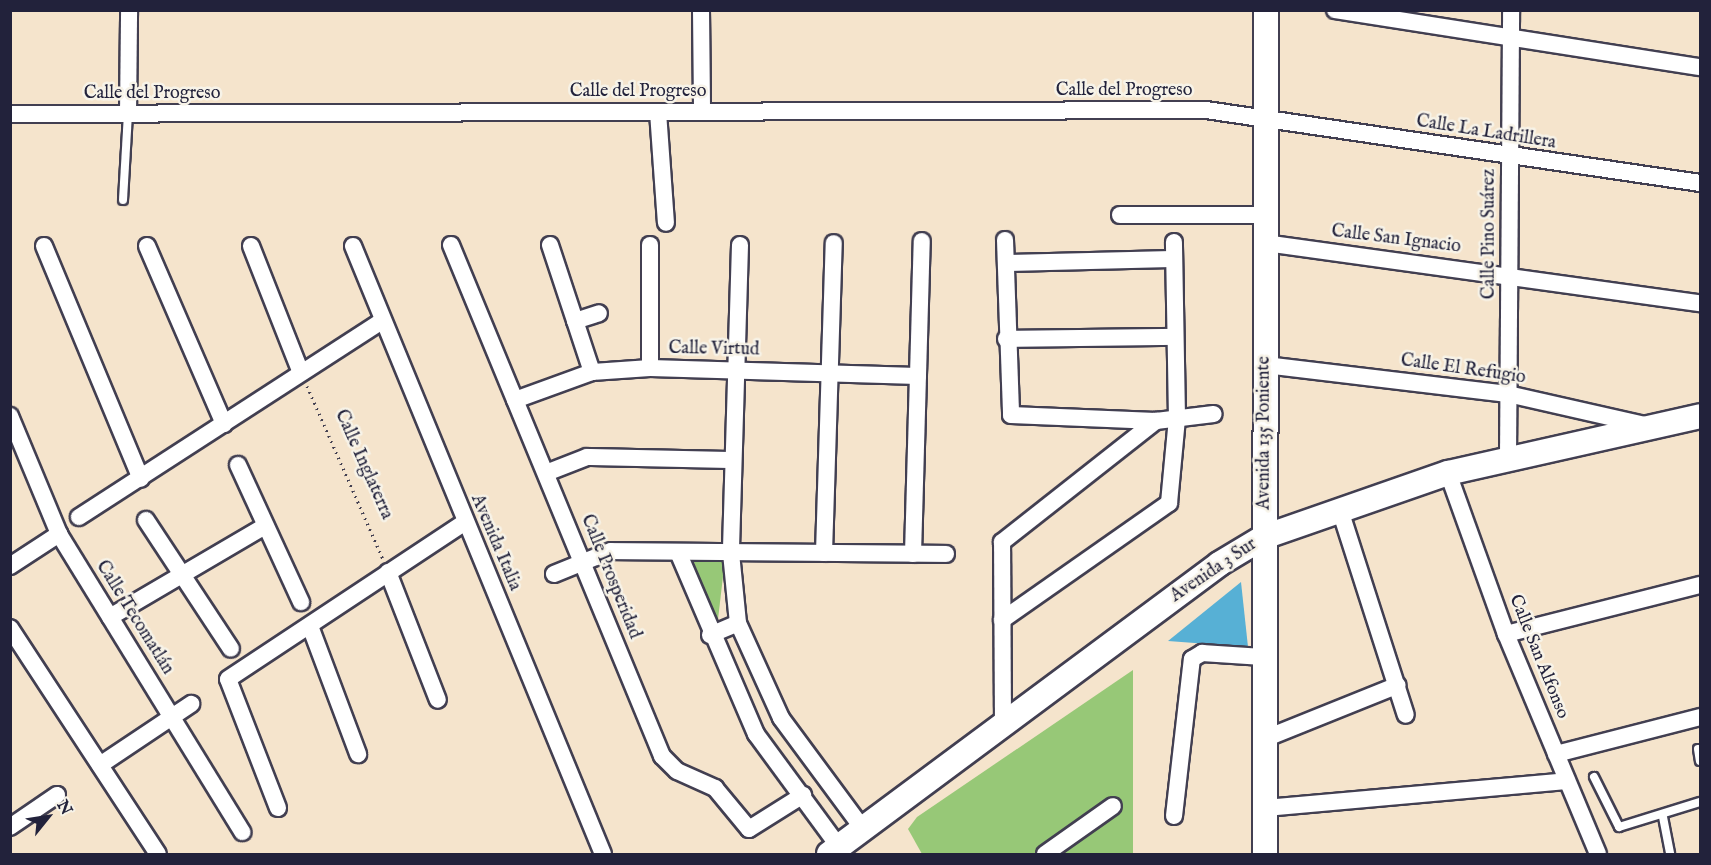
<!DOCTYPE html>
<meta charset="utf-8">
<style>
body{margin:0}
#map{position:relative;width:1711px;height:865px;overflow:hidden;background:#f5e4cc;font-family:"IM FELL English",serif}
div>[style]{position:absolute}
.green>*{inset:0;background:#97c877}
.water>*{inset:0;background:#57b0d5}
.path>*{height:3px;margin-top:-1.5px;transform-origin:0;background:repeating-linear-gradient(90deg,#423f51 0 1.5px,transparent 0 6px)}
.roads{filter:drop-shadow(2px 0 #423f51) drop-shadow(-2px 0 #423f51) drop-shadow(0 2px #423f51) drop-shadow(0 -2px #423f51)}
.lane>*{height:8px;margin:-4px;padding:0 4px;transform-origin:4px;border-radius:4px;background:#fff}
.street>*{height:16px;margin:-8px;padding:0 8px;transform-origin:8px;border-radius:8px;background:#fff}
.secondary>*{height:24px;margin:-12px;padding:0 12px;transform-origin:12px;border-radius:12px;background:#fff}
span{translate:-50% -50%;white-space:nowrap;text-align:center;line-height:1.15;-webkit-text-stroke:5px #f7f3e8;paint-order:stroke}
.street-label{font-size:18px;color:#22223b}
.frame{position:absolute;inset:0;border:12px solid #22223b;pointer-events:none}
.north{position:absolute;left:18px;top:787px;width:60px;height:60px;-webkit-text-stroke:4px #f7f3e8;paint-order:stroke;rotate:60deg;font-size:16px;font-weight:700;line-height:24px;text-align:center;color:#22223b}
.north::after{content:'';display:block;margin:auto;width:21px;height:27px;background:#22223b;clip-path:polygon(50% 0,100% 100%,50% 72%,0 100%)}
</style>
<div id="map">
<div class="green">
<div style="clip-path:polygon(692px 557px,725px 559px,717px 628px)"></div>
<div style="clip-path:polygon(1133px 670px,1133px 854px,922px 854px,908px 829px,917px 817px)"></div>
</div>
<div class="water">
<div style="clip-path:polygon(1241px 582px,1248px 647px,1168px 641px)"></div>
</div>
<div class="path">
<div style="left:307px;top:386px;width:189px;rotate:66.3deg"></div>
</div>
<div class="roads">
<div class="lane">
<div style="left:123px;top:200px;width:86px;rotate:-86.7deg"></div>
<div style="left:1698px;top:749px;width:12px;rotate:81deg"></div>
<div style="left:1594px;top:777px;width:56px;rotate:63.4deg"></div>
<div style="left:1619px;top:827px;width:85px;rotate:-17.2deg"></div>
<div style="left:1663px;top:817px;width:38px;rotate:79deg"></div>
</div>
<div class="street">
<div style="left:701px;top:10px;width:101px;rotate:89.4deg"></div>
<div style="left:1335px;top:10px;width:369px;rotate:8.9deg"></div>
<div style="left:658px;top:112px;width:111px;rotate:85.9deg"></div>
<div style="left:10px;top:114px;width:1196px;rotate:-0.19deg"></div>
<div style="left:1206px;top:110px;width:499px;rotate:8.4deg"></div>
<div style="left:128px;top:114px;width:104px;rotate:-89.4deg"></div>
<div style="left:1120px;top:215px;width:146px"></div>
<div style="left:1005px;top:240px;width:175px;rotate:88deg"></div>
<div style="left:1011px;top:415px;width:145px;rotate:2.4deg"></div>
<div style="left:1156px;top:421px;width:58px;rotate:-6.9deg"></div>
<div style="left:1265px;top:243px;width:439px;rotate:7.9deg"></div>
<div style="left:451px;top:245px;width:553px;rotate:67.56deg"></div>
<div style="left:662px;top:756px;width:21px;rotate:45deg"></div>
<div style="left:677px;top:771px;width:42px;rotate:24.1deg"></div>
<div style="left:715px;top:788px;width:53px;rotate:50.3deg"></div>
<div style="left:749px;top:829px;width:64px;rotate:-32.2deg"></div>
<div style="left:550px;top:245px;width:134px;rotate:71.7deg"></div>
<div style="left:650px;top:245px;width:123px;rotate:90deg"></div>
<div style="left:740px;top:245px;width:308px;rotate:91.7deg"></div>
<div style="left:731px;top:553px;width:70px;rotate:84.3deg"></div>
<div style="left:738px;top:623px;width:104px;rotate:65.6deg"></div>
<div style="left:781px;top:718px;width:138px;rotate:53.5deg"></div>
<div style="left:44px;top:246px;width:252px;rotate:67.4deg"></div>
<div style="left:147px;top:246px;width:194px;rotate:66.6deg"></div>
<div style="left:251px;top:246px;width:136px;rotate:68.5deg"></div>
<div style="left:353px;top:246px;width:657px;rotate:67.65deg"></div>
<div style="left:1006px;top:263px;width:168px;rotate:-1.4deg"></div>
<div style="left:575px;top:321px;width:25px;rotate:-18deg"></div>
<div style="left:1006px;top:339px;width:168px;rotate:-0.7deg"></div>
<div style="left:1265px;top:365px;width:245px;rotate:6.8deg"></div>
<div style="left:1508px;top:394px;width:145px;rotate:12.8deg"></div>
<div style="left:515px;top:400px;width:82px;rotate:-20deg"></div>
<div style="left:592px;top:372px;width:58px;rotate:-3.9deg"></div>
<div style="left:650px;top:368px;width:268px;rotate:1.7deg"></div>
<div style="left:10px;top:416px;width:128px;rotate:67.4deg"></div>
<div style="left:59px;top:534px;width:350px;rotate:58.4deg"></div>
<div style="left:1508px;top:457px;width:447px;rotate:-89.6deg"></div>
<div style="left:238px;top:465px;width:151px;rotate:65.3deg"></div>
<div style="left:546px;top:473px;width:44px;rotate:-21.3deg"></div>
<div style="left:587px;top:457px;width:146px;rotate:1.2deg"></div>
<div style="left:1448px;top:473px;width:171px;rotate:70.2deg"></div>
<div style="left:1506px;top:634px;width:238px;rotate:67.3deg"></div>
<div style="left:1340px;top:510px;width:215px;rotate:72.2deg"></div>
<div style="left:79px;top:517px;width:361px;rotate:-32.9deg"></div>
<div style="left:146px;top:520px;width:154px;rotate:56.6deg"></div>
<div style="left:678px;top:552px;width:198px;rotate:66.8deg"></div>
<div style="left:756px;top:734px;width:140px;rotate:53.7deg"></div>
<div style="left:824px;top:553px;width:310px;rotate:-88.2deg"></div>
<div style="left:913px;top:554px;width:313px;rotate:-88.4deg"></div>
<div style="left:10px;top:566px;width:59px;rotate:-33.1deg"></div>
<div style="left:388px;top:572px;width:137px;rotate:68.7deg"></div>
<div style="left:554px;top:574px;width:61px;rotate:-22deg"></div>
<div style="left:611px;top:551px;width:335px;rotate:0.5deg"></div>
<div style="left:110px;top:617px;width:180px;rotate:-30.4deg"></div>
<div style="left:1002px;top:620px;width:204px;rotate:-35deg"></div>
<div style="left:1169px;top:503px;width:85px;rotate:-84.6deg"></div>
<div style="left:1177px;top:418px;width:176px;rotate:-91deg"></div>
<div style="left:310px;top:626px;width:137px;rotate:69.4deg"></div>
<div style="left:10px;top:628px;width:270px;rotate:56.8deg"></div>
<div style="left:1506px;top:634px;width:200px;rotate:-14.2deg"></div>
<div style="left:710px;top:635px;width:30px;rotate:-23deg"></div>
<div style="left:1003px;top:724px;width:182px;rotate:-90.3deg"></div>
<div style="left:1002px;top:542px;width:196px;rotate:-38.2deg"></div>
<div style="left:1264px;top:739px;width:144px;rotate:-21.9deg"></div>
<div style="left:1556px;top:754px;width:149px;rotate:-14.4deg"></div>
<div style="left:100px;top:765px;width:110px;rotate:-33.8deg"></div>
<div style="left:278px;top:808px;width:138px;rotate:-111.2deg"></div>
<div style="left:228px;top:679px;width:284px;rotate:-33.5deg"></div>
<div style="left:1265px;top:808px;width:303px;rotate:-5.1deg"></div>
<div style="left:1174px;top:816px;width:158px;rotate:-83.5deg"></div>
<div style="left:1192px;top:659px;width:12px;rotate:-31deg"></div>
<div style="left:1202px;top:653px;width:61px;rotate:3.8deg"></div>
<div style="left:10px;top:827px;width:57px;rotate:-34.2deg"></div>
<div style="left:1045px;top:854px;width:83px;rotate:-35.2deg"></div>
</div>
<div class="secondary">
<div style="left:829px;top:854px;width:486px;rotate:-36.6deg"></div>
<div style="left:1219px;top:564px;width:52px;rotate:-31deg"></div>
<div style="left:1264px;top:537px;width:195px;rotate:-19.2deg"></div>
<div style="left:1448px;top:473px;width:258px;rotate:-12.7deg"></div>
<div style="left:1265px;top:854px;width:844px;rotate:-89.93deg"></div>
</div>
</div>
<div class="street-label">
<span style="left:1124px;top:91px">Calle del Progreso</span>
<span style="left:638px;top:92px">Calle del Progreso</span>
<span style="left:152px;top:94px">Calle del Progreso</span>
<span style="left:1486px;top:133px;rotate:9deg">Calle La Ladrillera</span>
<span style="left:1490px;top:234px;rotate:-90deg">Calle Pino Suárez</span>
<span style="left:1396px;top:240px;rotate:7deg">Calle San Ignacio</span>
<span style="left:714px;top:350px;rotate:1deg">Calle Virtud</span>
<span style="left:1463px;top:370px;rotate:8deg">Calle El Refugio</span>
<span style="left:1265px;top:433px;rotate:-90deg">Avenida 135 Poniente</span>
<span style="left:363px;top:465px;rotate:66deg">Calle Inglaterra</span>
<span style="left:495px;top:543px;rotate:67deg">Avenida Italia</span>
<span style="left:1214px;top:571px;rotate:-34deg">Avenida 3 Sur</span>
<span style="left:610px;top:577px;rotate:68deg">Calle Prosperidad</span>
<span style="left:134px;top:618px;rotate:58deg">Calle Tecomatlán</span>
<span style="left:1538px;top:657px;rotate:68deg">Calle San Alfonso</span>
</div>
<div class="frame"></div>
<div class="north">N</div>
</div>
